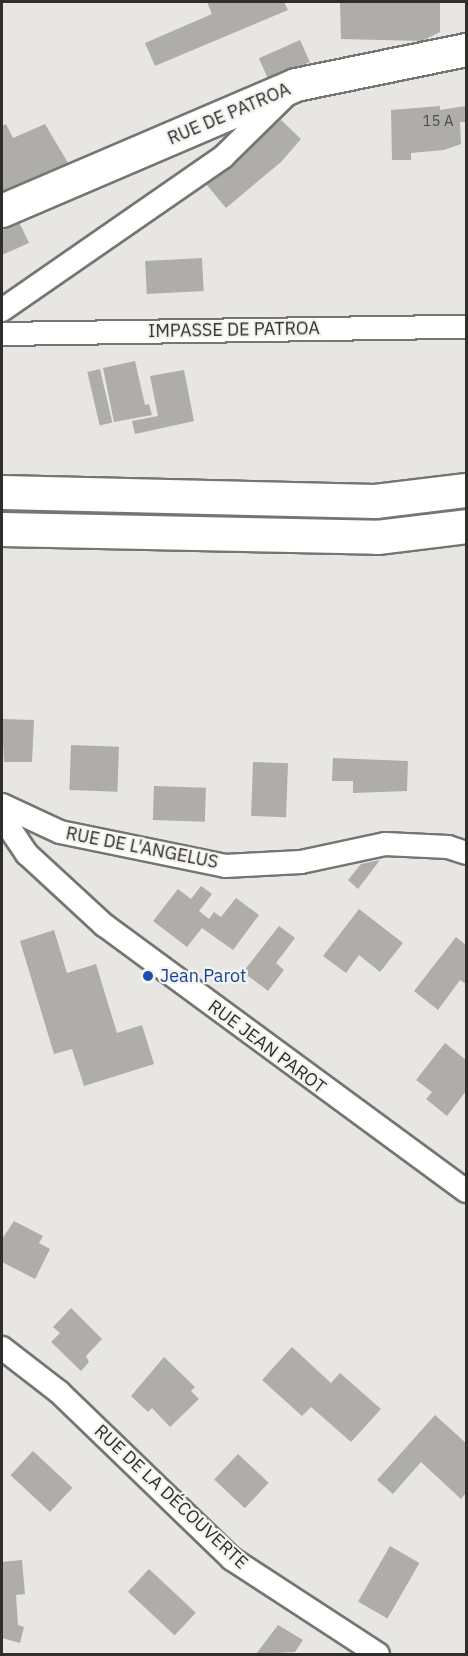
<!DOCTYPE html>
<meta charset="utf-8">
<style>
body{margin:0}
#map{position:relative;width:468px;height:1656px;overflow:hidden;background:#e7e6e3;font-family:"IBM Plex Sans",sans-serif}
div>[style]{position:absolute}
.building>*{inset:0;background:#aeadaa;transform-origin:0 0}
.roads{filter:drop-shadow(2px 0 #767572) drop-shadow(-2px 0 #767572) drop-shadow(0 2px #767572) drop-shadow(0 -2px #767572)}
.street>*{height:22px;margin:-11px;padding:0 11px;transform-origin:11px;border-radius:11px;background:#fff}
.secondary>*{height:32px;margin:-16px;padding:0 16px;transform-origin:16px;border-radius:16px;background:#fff}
.highway>*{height:33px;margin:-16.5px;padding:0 16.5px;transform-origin:16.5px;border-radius:16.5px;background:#fff}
.dots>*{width:16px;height:16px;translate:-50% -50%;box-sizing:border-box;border:3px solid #f4f3f0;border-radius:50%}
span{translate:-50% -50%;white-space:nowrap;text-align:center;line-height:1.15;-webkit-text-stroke:4.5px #f4f3f0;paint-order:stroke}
.number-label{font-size:15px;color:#4f4e4c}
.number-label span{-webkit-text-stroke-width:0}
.street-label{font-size:18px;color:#2f2e2d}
.transit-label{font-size:18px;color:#164399}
.left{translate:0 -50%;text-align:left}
.frame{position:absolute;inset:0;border:3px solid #2f2e2d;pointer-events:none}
</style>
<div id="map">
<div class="building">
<div style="clip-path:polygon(207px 2px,284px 2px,288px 10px,155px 66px,145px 43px,212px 14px)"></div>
<div style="clip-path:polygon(340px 2px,440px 2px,440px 32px,422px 41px,341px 39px)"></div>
<div style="left:300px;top:40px;width:24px;height:45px;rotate:66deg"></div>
<div style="clip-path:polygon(440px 106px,440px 110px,466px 106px,466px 122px,460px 122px,461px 144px,444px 150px,411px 153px,411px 160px,392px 160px,391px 110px)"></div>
<div style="clip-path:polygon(281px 120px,301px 139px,281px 162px,226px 208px,206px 184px)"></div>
<div style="clip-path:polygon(6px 124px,13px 138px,45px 124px,68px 163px,2px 194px,2px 126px)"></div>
<div style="clip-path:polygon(19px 222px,29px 243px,2px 255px,2px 230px)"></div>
<div style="left:202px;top:258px;width:33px;height:57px;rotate:87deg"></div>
<div style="clip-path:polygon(135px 361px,145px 405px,149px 404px,152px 415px,114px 422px,103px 368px)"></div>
<div style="left:100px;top:369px;width:55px;height:13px;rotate:77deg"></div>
<div style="clip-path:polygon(184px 370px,194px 421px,135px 434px,132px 421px,158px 416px,150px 376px)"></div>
<div style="clip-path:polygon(2px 719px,34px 720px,32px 762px,4px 762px)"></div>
<div style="left:71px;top:745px;width:48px;height:45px;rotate:2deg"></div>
<div style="clip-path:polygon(333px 758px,408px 761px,407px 791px,353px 793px,353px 781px,332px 781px)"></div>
<div style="left:253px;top:762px;width:35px;height:54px;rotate:2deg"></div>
<div style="left:154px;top:786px;width:52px;height:34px;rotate:2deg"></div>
<div style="clip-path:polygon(380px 860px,358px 889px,348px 880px,361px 864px)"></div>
<div style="clip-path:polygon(201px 886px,212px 894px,199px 911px,209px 919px,214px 912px,221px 917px,236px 898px,259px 915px,233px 950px,202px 928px,187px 947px,153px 921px,178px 889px,191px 899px)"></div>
<div style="clip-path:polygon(359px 909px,403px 943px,380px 972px,359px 955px,346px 973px,323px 956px)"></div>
<div style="clip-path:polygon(279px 926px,295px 938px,276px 963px,284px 970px,268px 991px,243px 972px)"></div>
<div style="clip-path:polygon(54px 930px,67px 973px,96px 964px,117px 1033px,142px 1025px,154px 1064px,84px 1086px,72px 1049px,54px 1054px,20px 941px)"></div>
<div style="clip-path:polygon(456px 937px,466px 945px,466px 984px,460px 980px,438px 1010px,414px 991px)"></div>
<div style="clip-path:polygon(445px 1043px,466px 1060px,466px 1091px,447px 1116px,426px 1099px,432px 1092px,416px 1080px)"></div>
<div style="clip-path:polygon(14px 1221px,43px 1236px,39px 1243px,50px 1249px,35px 1279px,2px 1262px,2px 1239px)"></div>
<div style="clip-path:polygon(71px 1308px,102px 1339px,86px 1356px,89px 1362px,81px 1371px,51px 1342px,60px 1333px,53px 1327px)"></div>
<div style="clip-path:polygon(292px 1347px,331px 1383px,340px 1373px,381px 1409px,351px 1442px,311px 1407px,302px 1416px,262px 1380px)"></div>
<div style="clip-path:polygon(164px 1357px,195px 1387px,191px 1391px,199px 1399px,170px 1427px,152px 1408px,148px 1412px,131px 1396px)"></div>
<div style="clip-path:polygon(435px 1415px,466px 1443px,466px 1493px,461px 1499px,421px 1462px,393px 1494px,377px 1480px)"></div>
<div style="left:33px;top:1451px;width:54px;height:33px;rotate:43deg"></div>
<div style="left:238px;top:1454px;width:42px;height:35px;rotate:43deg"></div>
<div style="left:390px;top:1546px;width:34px;height:64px;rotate:30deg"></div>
<div style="clip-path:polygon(22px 1560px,25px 1594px,16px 1595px,18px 1625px,24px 1627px,20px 1643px,2px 1638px,2px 1562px)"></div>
<div style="left:149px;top:1569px;width:64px;height:31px;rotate:43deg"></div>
<div style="clip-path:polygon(278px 1625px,303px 1640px,295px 1652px,256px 1654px)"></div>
</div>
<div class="roads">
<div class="street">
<div style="left:2px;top:310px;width:269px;rotate:-34.7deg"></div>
<div style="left:223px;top:157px;width:90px;rotate:-44.5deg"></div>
<div style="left:2px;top:334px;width:464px;rotate:-0.9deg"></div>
<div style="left:2px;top:805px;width:64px;rotate:25deg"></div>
<div style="left:60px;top:832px;width:168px;rotate:11.6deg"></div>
<div style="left:225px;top:866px;width:76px;rotate:-3deg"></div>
<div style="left:301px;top:862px;width:86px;rotate:-12.1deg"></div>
<div style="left:385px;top:844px;width:63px;rotate:2.7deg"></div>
<div style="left:448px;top:847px;width:19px;rotate:18deg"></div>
<div style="left:2px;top:817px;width:45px;rotate:56deg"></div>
<div style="left:27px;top:854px;width:105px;rotate:42.7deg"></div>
<div style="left:104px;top:925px;width:449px;rotate:36.3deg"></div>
<div style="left:2px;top:1348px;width:72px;rotate:37.7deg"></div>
<div style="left:59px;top:1392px;width:240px;rotate:44deg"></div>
<div style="left:232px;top:1559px;width:174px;rotate:33.1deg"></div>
</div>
<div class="secondary">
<div style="left:2px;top:211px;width:320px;rotate:-23.2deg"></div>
<div style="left:296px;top:85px;width:174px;rotate:-11.6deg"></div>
</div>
<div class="highway">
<div style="left:2px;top:492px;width:373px;rotate:1.4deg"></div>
<div style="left:375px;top:501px;width:92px;rotate:-6.9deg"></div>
<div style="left:2px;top:529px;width:375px;rotate:1.2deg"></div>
<div style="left:377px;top:537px;width:90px;rotate:-7deg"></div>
</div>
</div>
<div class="dots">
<div style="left:148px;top:976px;background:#1a4fb4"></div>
</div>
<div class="number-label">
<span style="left:438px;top:121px">15 A</span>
</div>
<div class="street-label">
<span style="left:229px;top:114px;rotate:-23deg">RUE DE PATROA</span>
<span style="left:234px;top:330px;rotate:-1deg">IMPASSE DE PATROA</span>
<span style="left:142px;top:848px;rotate:11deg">RUE DE L'ANGELUS</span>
<span style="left:267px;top:1047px;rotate:37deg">RUE JEAN PAROT</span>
<span style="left:171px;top:1497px;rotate:43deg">RUE DE LA DÉCOUVERTE</span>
</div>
<div class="transit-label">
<span class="left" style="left:160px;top:976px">Jean Parot</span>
</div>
<div class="frame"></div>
</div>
